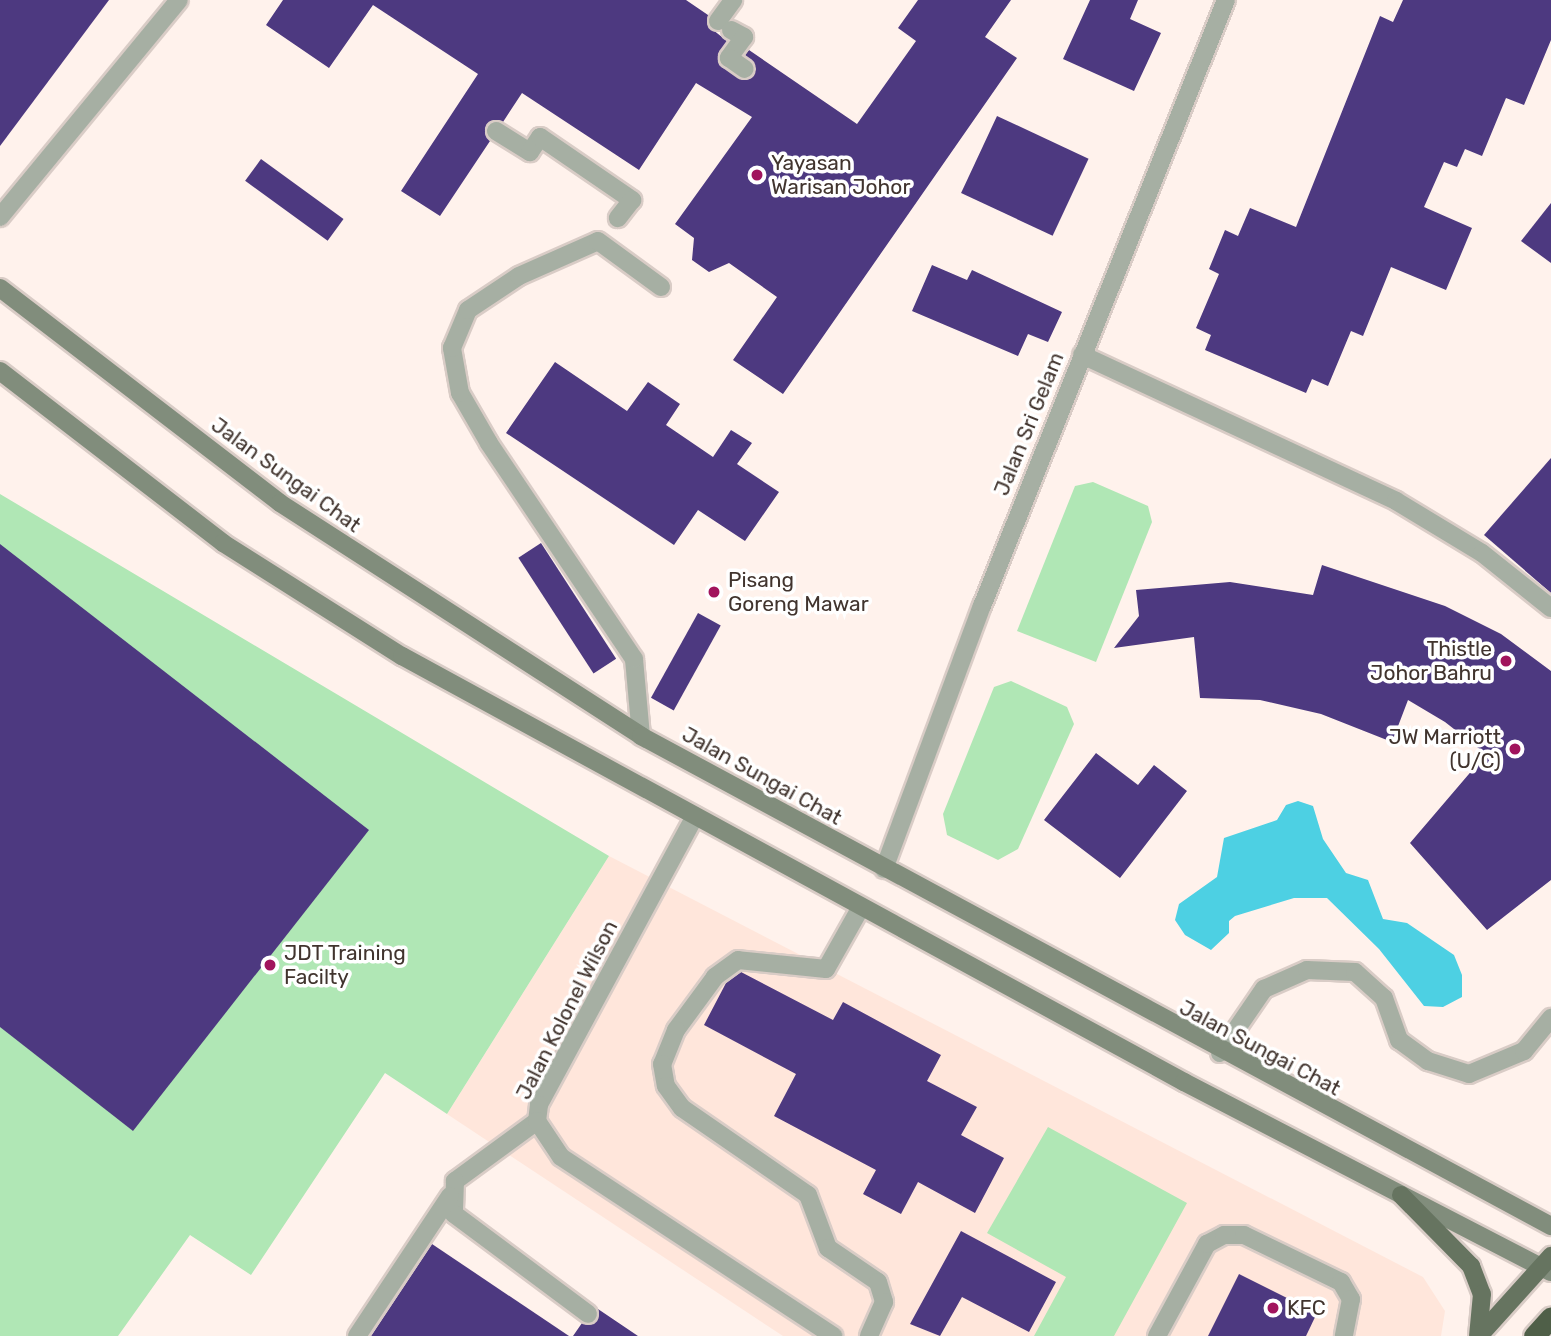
<!DOCTYPE html>
<style>
body{margin:0}
#map{position:relative;width:1551px;height:1336px;overflow:hidden;background:#fff2ec;font-family:Rubik,sans-serif}
div>[style]{position:absolute}
.built>*{inset:0;background:#ffe6db}
.green>*{inset:0;background:#b0e7b5}
.water>*{inset:0;background:#4dd0e3}
.building>*{inset:0;background:#4d3980;transform-origin:0 0}
.roads{filter:drop-shadow(2px 0 #d9ccc6) drop-shadow(-2px 0 #d9ccc6) drop-shadow(0 2px #d9ccc6) drop-shadow(0 -2px #d9ccc6)}
.lane>*{height:18px;margin:-9px;padding:0 9px;transform-origin:9px;border-radius:9px;background:#a6afa3}
.street>*{height:18px;margin:-9px;padding:0 9px;transform-origin:9px;border-radius:9px;background:#a6afa3}
.secondary>*{height:18px;margin:-9px;padding:0 9px;transform-origin:9px;border-radius:9px;background:#818d7c}
.primary>*{height:18px;margin:-9px;padding:0 9px;transform-origin:9px;border-radius:9px;background:#667460}
.highway>*{height:21px;margin:-10.5px;padding:0 10.5px;transform-origin:10.5px;border-radius:10.5px;background:#4f5f48}
.dots>*{width:19px;height:19px;translate:-50% -50%;box-sizing:border-box;border:4px solid #fff;border-radius:50%}
span{translate:-50% -50%;white-space:nowrap;text-align:center;line-height:1.15;-webkit-text-stroke:7px #fff;paint-order:stroke}
.poi-label{font-size:21px;color:#41342e}
.left{translate:0 -50%;text-align:left}
.right{translate:-100% -50%;text-align:right}
.street-label{font-size:21px;color:#41342e}
</style>
<div id="map">
<div class="built">
<div style="clip-path:polygon(609px 856px,1423px 1277px,1445px 1311px,1441px 1336px,783px 1336px,447px 1114px)"></div>
</div>
<div class="green">
<div style="clip-path:polygon(1093px 482px,1148px 506px,1152px 522px,1096px 662px,1017px 631px,1075px 486px)"></div>
<div style="clip-path:polygon(0 494px,609px 856px,447px 1114px,385px 1073px,251px 1275px,190px 1235px,118px 1336px,0 1336px)"></div>
<div style="clip-path:polygon(1011px 681px,1067px 707px,1074px 724px,1018px 849px,998px 860px,947px 835px,943px 814px,994px 687px)"></div>
<div style="clip-path:polygon(1048px 1127px,1187px 1203px,1114px 1336px,1034px 1336px,1066px 1277px,987px 1233px)"></div>
</div>
<div class="water">
<div style="clip-path:polygon(1298px 801px,1313px 806px,1323px 839px,1346px 873px,1368px 880px,1383px 919px,1407px 923px,1454px 955px,1462px 975px,1462px 997px,1443px 1007px,1424px 1006px,1379px 949px,1327px 898px,1294px 898px,1235px 916px,1229px 921px,1229px 933px,1211px 950px,1185px 935px,1175px 920px,1179px 904px,1217px 877px,1224px 838px,1277px 820px,1286px 805px)"></div>
</div>
<div class="building">
<div style="clip-path:polygon(0 0,109px 0,0 146px)"></div>
<div style="clip-path:polygon(283px 0,686px 0,708px 15px,708px 26px,727px 41px,718px 56px,723px 67px,750px 79px,756px 69px,745px 55px,749px 50px,857px 124px,916px 41px,898px 28px,918px 0,1011px 0,985px 37px,1017px 58px,783px 394px,733px 360px,777px 297px,729px 263px,709px 272px,692px 260px,694px 238px,675px 224px,752px 117px,696px 83px,639px 170px,522px 93px,503px 122px,487px 124px,490px 141px,440px 216px,401px 191px,478px 74px,373px 5px,329px 68px,266px 25px)"></div>
<div style="clip-path:polygon(1090px 0,1138px 0,1130px 19px,1161px 33px,1134px 91px,1063px 59px)"></div>
<div style="clip-path:polygon(1403px 0,1551px 0,1551px 40px,1524px 105px,1506px 98px,1482px 156px,1465px 149px,1457px 167px,1444px 162px,1424px 207px,1472px 228px,1446px 290px,1391px 267px,1363px 336px,1351px 331px,1328px 386px,1312px 379px,1306px 393px,1205px 350px,1211px 335px,1196px 328px,1219px 274px,1209px 269px,1225px 230px,1238px 236px,1250px 208px,1296px 227px,1380px 16px,1393px 22px)"></div>
<div style="left:997px;top:116px;width:101px;height:85px;rotate:25deg"></div>
<div style="left:261px;top:159px;width:102px;height:27px;rotate:36deg"></div>
<div style="clip-path:polygon(1551px 203px,1551px 263px,1521px 241px)"></div>
<div style="clip-path:polygon(932px 265px,967px 280px,972px 270px,1062px 312px,1048px 342px,1028px 334px,1018px 356px,912px 311px)"></div>
<div style="clip-path:polygon(555px 362px,627px 411px,648px 382px,680px 404px,666px 425px,713px 457px,731px 430px,752px 443px,737px 464px,779px 492px,745px 541px,698px 510px,674px 545px,506px 433px)"></div>
<div style="clip-path:polygon(1551px 458px,1551px 593px,1484px 535px)"></div>
<div style="left:541px;top:543px;width:138px;height:27px;rotate:57deg"></div>
<div style="clip-path:polygon(0 544px,369px 830px,133px 1131px,0 1027px)"></div>
<div style="clip-path:polygon(1322px 565px,1445px 606px,1501px 634px,1551px 671px,1551px 880px,1487px 930px,1410px 843px,1486px 754px,1445px 722px,1408px 700px,1392px 742px,1321px 714px,1260px 700px,1200px 698px,1194px 637px,1114px 648px,1139px 616px,1136px 590px,1230px 582px,1313px 595px)"></div>
<div style="left:698px;top:613px;width:26px;height:97px;rotate:29deg"></div>
<div style="clip-path:polygon(1096px 753px,1138px 785px,1154px 765px,1187px 791px,1120px 878px,1044px 820px)"></div>
<div style="clip-path:polygon(741px 972px,833px 1020px,843px 1002px,941px 1055px,927px 1081px,977px 1107px,961px 1135px,1004px 1158px,975px 1213px,918px 1182px,901px 1214px,863px 1194px,876px 1170px,774px 1116px,796px 1074px,704px 1025px,726px 983px)"></div>
<div style="clip-path:polygon(961px 1231px,1056px 1282px,1029px 1332px,962px 1297px,940px 1336px,910px 1324px)"></div>
<div style="clip-path:polygon(432px 1244px,569px 1336px,371px 1336px)"></div>
<div style="clip-path:polygon(1239px 1274px,1317px 1313px,1306px 1336px,1208px 1336px)"></div>
<div style="clip-path:polygon(598px 1309px,638px 1336px,573px 1336px,582px 1323px,597px 1321px)"></div>
</div>
<div class="roads">
<div class="lane">
<div style="left:1082px;top:355px;width:346px;rotate:24.9deg"></div>
<div style="left:1396px;top:501px;width:100px;rotate:31.2deg"></div>
<div style="left:1482px;top:553px;width:88px;rotate:38.6deg"></div>
<div style="left:641px;top:736px;width:77px;rotate:-95.2deg"></div>
<div style="left:634px;top:659px;width:260px;rotate:-123.9deg"></div>
<div style="left:489px;top:443px;width:58px;rotate:-120.1deg"></div>
<div style="left:460px;top:393px;width:46px;rotate:-100.1deg"></div>
<div style="left:452px;top:348px;width:41px;rotate:-67.2deg"></div>
<div style="left:468px;top:310px;width:61px;rotate:-33.7deg"></div>
<div style="left:519px;top:276px;width:86px;rotate:-23.9deg"></div>
<div style="left:598px;top:241px;width:78px;rotate:36.1deg"></div>
<div style="left:861px;top:907px;width:71px;rotate:119.4deg"></div>
<div style="left:826px;top:969px;width:88px;rotate:-174.2deg"></div>
<div style="left:738px;top:960px;width:29px;rotate:144deg"></div>
<div style="left:715px;top:977px;width:66px;rotate:126.3deg"></div>
<div style="left:676px;top:1030px;width:37px;rotate:112deg"></div>
<div style="left:662px;top:1064px;width:22px;rotate:80deg"></div>
<div style="left:666px;top:1086px;width:27px;rotate:54deg"></div>
<div style="left:682px;top:1108px;width:153px;rotate:34.6deg"></div>
<div style="left:808px;top:1195px;width:57px;rotate:69.3deg"></div>
<div style="left:828px;top:1248px;width:60px;rotate:34.2deg"></div>
<div style="left:878px;top:1282px;width:21px;rotate:73deg"></div>
<div style="left:884px;top:1302px;width:37px;rotate:114deg"></div>
<div style="left:1220px;top:1053px;width:78px;rotate:-55.5deg"></div>
<div style="left:1264px;top:989px;width:47px;rotate:-23.8deg"></div>
<div style="left:1307px;top:970px;width:48px;rotate:2.4deg"></div>
<div style="left:1355px;top:972px;width:39px;rotate:42deg"></div>
<div style="left:1384px;top:998px;width:45px;rotate:70.3deg"></div>
<div style="left:1399px;top:1040px;width:36px;rotate:36deg"></div>
<div style="left:1428px;top:1061px;width:43px;rotate:17.6deg"></div>
<div style="left:1469px;top:1074px;width:60px;rotate:-22.7deg"></div>
<div style="left:1524px;top:1051px;width:43px;rotate:-50.7deg"></div>
<div style="left:537px;top:1121px;width:102px;rotate:143.8deg"></div>
<div style="left:455px;top:1181px;width:33px;rotate:92deg"></div>
<div style="left:454px;top:1214px;width:167px;rotate:36.7deg"></div>
<div style="left:357px;top:1336px;width:168px;rotate:-56.4deg"></div>
<div style="left:1157px;top:1336px;width:105px;rotate:-61.5deg"></div>
<div style="left:1207px;top:1244px;width:19px;rotate:-28deg"></div>
<div style="left:1224px;top:1235px;width:20px"></div>
<div style="left:1244px;top:1235px;width:108px;rotate:25.9deg"></div>
<div style="left:1341px;top:1282px;width:20px;rotate:60deg"></div>
<div style="left:1351px;top:1299px;width:38px;rotate:101deg"></div>
</div>
<div class="street">
<div style="left:718px;top:21px;width:26px;rotate:-54deg"></div>
<div style="left:731px;top:30px;width:15px;rotate:28deg"></div>
<div style="left:744px;top:37px;width:26px;rotate:126deg"></div>
<div style="left:729px;top:58px;width:19px;rotate:35deg"></div>
<div style="left:496px;top:131px;width:40px;rotate:32deg"></div>
<div style="left:530px;top:152px;width:18px;rotate:-56deg"></div>
<div style="left:540px;top:137px;width:112px;rotate:34.4deg"></div>
<div style="left:632px;top:200px;width:23px;rotate:128deg"></div>
<div style="left:0;top:217px;width:281px;rotate:-50.5deg"></div>
<div style="left:695px;top:816px;width:328px;rotate:118.4deg"></div>
<div style="left:539px;top:1105px;width:16px;rotate:97deg"></div>
<div style="left:537px;top:1121px;width:43px;rotate:56.3deg"></div>
<div style="left:561px;top:1157px;width:326px;rotate:33.3deg"></div>
<div style="left:884px;top:869px;width:281px;rotate:-69.6deg"></div>
<div style="left:982px;top:606px;width:653px;rotate:-68.07deg"></div>
</div>
<div class="secondary">
<div style="left:0;top:288px;width:353px;rotate:37.5deg"></div>
<div style="left:280px;top:503px;width:430px;rotate:32.8deg"></div>
<div style="left:641px;top:736px;width:1034px;rotate:28.3deg"></div>
<div style="left:0;top:371px;width:282px;rotate:37.6deg"></div>
<div style="left:223px;top:543px;width:212px;rotate:32.3deg"></div>
<div style="left:402px;top:656px;width:891px;rotate:28.58deg"></div>
<div style="left:1184px;top:1082px;width:413px;rotate:27.4deg"></div>
</div>
<div class="primary">
<div style="left:1401px;top:1195px;width:100px;rotate:45.4deg"></div>
<div style="left:1471px;top:1266px;width:30px;rotate:69deg"></div>
<div style="left:1482px;top:1294px;width:42px;rotate:95.4deg"></div>
<div style="left:1479px;top:1336px;width:108px;rotate:-48deg"></div>
</div>
<div class="highway">
<div style="left:1534px;top:1336px;width:25px;rotate:-48deg"></div>
</div>
</div>
<div class="dots">
<div style="left:757px;top:175px;background:#a1145d"></div>
<div style="left:714px;top:592px;background:#a1145d"></div>
<div style="left:1506px;top:661px;background:#a1145d"></div>
<div style="left:1515px;top:749px;background:#a1145d"></div>
<div style="left:270px;top:965px;background:#a1145d"></div>
<div style="left:1273px;top:1308px;background:#a1145d"></div>
</div>
<div class="poi-label">
<span class="left" style="left:771px;top:175px">Yayasan<br>Warisan Johor</span>
<span class="left" style="left:728px;top:592px">Pisang<br>Goreng Mawar</span>
<span class="right" style="left:1492px;top:661px">Thistle<br>Johor Bahru</span>
<span class="right" style="left:1501px;top:749px">JW Marriott<br>(U/C)</span>
<span class="left" style="left:284px;top:965px">JDT Training<br>Facilty</span>
<span class="left" style="left:1287px;top:1308px">KFC</span>
</div>
<div class="street-label">
<span style="left:1029px;top:424px;rotate:-68deg">Jalan Sri Gelam</span>
<span style="left:286px;top:475px;rotate:36deg">Jalan Sungai Chat</span>
<span style="left:762px;top:776px;rotate:29deg">Jalan Sungai Chat</span>
<span style="left:567px;top:1010px;rotate:-63deg">Jalan Kolonel Wilson</span>
<span style="left:1260px;top:1048px;rotate:28deg">Jalan Sungai Chat</span>
</div>
</div>
